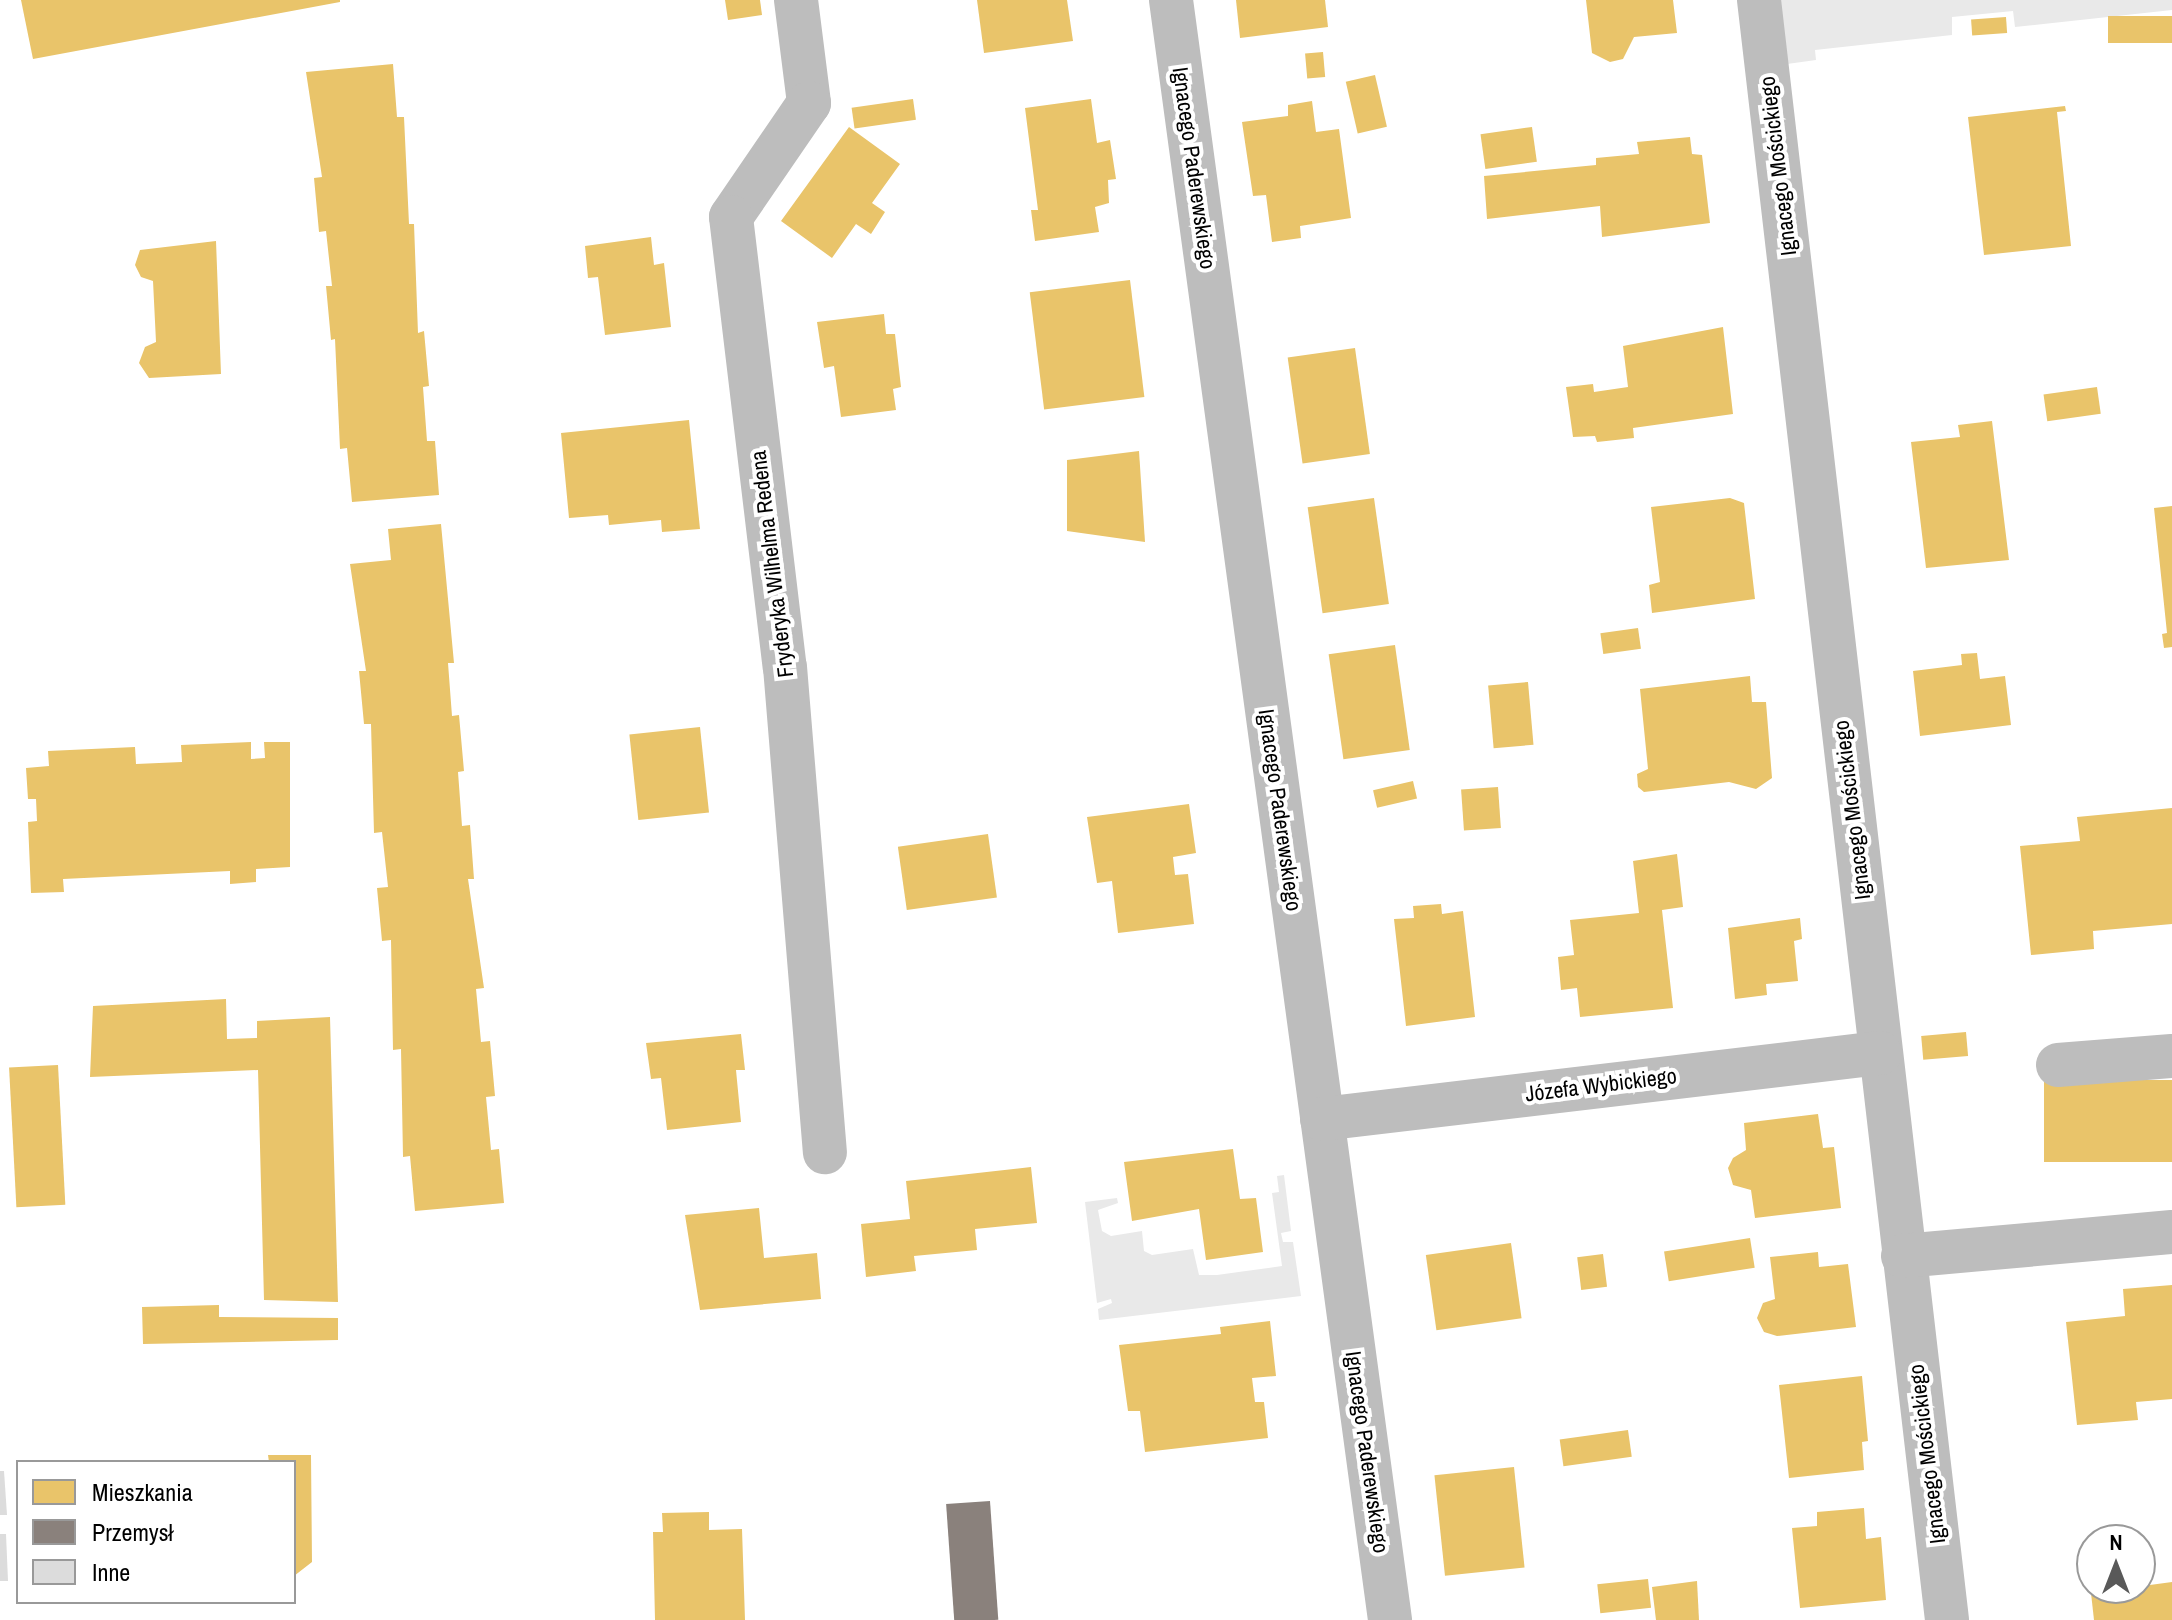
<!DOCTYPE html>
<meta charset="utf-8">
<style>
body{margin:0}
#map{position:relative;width:2172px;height:1620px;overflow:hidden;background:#fff;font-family:"Archivo Narrow",sans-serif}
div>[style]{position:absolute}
.green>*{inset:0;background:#e9e9e9}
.homes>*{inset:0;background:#e9c46a;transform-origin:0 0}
.industry>*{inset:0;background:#8a817c;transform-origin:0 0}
.building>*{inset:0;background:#dcdcdc}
.street>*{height:44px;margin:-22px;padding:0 22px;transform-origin:22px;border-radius:22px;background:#bdbdbd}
span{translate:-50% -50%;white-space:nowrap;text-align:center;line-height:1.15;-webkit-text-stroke:8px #fff;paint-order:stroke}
.street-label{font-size:22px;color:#000}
.legend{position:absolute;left:16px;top:1460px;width:280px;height:144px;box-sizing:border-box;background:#fff;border:2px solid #999;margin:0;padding:10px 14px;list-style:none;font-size:24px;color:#000}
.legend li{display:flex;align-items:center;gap:16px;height:40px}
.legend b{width:40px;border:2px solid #999}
.north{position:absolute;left:2076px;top:1524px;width:80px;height:80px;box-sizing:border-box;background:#fff;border:2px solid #999;border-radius:50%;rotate:0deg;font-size:22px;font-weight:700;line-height:32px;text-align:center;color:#000}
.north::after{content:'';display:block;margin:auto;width:28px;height:36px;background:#595959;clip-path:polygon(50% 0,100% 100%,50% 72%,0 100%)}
</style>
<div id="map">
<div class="green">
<div style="clip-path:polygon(1780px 0,2172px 0,2172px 10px,2015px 27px,2013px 11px,1952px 17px,1952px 35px,1815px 50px,1816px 60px,1787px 64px)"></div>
<div style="clip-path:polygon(1284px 1175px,1291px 1231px,1281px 1233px,1283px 1242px,1293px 1242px,1301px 1296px,1099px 1320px,1098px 1309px,1112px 1303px,1111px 1299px,1097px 1303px,1085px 1202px,1117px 1198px,1118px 1203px,1098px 1210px,1102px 1231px,1111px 1236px,1142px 1231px,1144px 1251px,1152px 1255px,1193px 1249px,1199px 1275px,1217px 1275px,1282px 1266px,1272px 1193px,1279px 1192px,1277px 1176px)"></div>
</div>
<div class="homes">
<div style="clip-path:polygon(21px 0,340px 0,340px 2px,33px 59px)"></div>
<div style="clip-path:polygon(725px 0,760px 0,762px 15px,728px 20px)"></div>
<div style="clip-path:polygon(977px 0,1067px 0,1073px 41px,984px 53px)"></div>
<div style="clip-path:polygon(1236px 0,1325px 0,1328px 27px,1240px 38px)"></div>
<div style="clip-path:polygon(1586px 0,1673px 0,1677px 33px,1634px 37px,1623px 59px,1610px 62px,1592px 53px)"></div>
<div style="left:2172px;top:16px;width:27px;height:64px;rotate:90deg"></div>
<div style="left:2006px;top:17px;width:16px;height:35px;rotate:86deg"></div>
<div style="left:1323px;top:52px;width:25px;height:18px;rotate:85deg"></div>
<div style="clip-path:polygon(393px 64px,397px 117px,404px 117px,409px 224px,414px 224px,418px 333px,424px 331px,429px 386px,423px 387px,427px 441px,435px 441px,439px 495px,352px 502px,347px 448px,340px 449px,335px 339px,331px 340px,326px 286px,332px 286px,326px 231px,319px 232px,314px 178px,322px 177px,306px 72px)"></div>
<div style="left:1375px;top:75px;width:53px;height:30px;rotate:77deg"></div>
<div style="left:913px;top:99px;width:21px;height:62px;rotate:82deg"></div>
<div style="clip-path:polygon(1091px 99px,1097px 143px,1110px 140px,1116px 179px,1108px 180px,1109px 203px,1095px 207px,1099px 232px,1035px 241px,1031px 210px,1038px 210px,1025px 108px)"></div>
<div style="clip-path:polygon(1312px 101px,1316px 132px,1339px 129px,1351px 218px,1300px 226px,1301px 238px,1272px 242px,1266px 195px,1253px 196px,1242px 122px,1288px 116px,1288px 105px)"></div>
<div style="clip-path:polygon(2065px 106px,2066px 111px,2057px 112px,2071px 246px,1984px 255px,1968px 117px)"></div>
<div style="clip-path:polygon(849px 127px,900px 164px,872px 203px,885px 212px,871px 234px,856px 224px,832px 258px,781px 221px)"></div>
<div style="left:1532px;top:127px;width:35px;height:52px;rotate:82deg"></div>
<div style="clip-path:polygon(1690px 137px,1692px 154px,1702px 155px,1710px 223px,1602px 237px,1600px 206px,1487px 219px,1484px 176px,1596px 165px,1596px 158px,1639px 154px,1637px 142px)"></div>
<div style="clip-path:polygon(651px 237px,654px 265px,664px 263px,671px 327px,605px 335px,598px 277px,588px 278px,585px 246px)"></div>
<div style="clip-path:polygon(216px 241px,221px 374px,149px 378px,139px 363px,145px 347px,156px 342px,153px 281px,141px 277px,135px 265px,140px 250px)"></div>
<div style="left:1130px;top:280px;width:118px;height:101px;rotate:83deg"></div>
<div style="clip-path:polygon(884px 314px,886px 334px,895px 334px,901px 387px,893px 389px,896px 410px,841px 417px,834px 366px,824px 368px,817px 322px)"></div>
<div style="clip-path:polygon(1723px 327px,1733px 414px,1633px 428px,1634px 438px,1597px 442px,1595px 436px,1573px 437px,1566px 387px,1593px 384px,1594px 392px,1628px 387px,1623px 346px)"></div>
<div style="left:1355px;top:348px;width:107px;height:68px;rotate:82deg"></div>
<div style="left:2097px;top:387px;width:27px;height:54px;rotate:82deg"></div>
<div style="clip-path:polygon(689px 420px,700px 529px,662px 532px,661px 520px,609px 525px,608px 515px,569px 518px,561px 433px)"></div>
<div style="clip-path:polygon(1992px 421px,2009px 560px,1926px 568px,1911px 442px,1960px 437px,1958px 425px)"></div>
<div style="clip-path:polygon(1139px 451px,1145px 542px,1067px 531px,1067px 460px)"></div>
<div style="left:1374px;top:498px;width:107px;height:67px;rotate:82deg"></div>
<div style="clip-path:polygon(1730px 498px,1744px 503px,1755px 599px,1652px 613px,1649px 585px,1660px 582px,1651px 507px)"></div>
<div style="clip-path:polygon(2172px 506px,2172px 647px,2164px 648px,2162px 634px,2167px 633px,2154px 508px)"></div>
<div style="clip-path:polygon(441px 524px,454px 663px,448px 663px,452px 716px,459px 715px,464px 771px,458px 772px,462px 826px,470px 825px,474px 879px,468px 879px,484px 988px,476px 989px,481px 1042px,490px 1041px,495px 1096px,486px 1097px,491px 1150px,499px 1149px,504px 1203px,415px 1211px,410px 1156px,403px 1157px,401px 1049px,393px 1050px,391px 940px,382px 941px,377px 888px,388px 887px,382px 832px,374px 833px,371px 724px,364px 724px,359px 671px,366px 671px,350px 564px,391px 560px,388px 529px)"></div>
<div style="left:1638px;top:628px;width:21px;height:38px;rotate:82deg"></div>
<div style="left:1395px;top:645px;width:106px;height:67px;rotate:82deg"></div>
<div style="clip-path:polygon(1977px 653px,1980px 679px,2005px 676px,2011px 725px,1920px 736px,1913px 671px,1962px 665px,1961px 654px)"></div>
<div style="clip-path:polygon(1750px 676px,1752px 702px,1766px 702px,1772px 778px,1756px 789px,1729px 782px,1644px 792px,1638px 787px,1637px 774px,1648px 769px,1640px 689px)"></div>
<div style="left:1528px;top:682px;width:63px;height:40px;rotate:85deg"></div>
<div style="left:700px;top:727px;width:86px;height:71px;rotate:84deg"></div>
<div style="clip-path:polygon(251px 742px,251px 759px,265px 758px,264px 742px,290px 742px,290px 867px,256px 869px,256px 882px,230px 884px,230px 871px,63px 879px,64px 892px,31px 893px,28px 822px,37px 821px,36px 799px,28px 799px,26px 768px,49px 766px,48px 751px,135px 747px,136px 764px,182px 762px,181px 745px)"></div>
<div style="left:1413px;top:781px;width:18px;height:41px;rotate:77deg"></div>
<div style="left:1498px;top:787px;width:41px;height:37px;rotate:86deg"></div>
<div style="clip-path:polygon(1189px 804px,1196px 853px,1173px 857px,1175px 875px,1188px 874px,1194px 924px,1118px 933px,1112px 881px,1097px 883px,1087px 817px)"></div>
<div style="clip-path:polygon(2172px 808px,2172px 924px,2093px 931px,2094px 949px,2031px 955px,2020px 846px,2080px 841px,2077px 817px)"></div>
<div style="left:988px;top:834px;width:64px;height:91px;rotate:82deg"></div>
<div style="clip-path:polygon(1677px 854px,1683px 907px,1662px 910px,1673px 1008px,1580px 1017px,1577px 988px,1561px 990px,1558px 957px,1574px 955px,1570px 920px,1639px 913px,1633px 861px)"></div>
<div style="clip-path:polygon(1441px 904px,1442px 914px,1463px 911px,1475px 1017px,1406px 1026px,1394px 919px,1414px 918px,1413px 906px)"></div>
<div style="clip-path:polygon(1800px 918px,1802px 939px,1794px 941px,1798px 981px,1766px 984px,1767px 995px,1735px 999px,1728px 928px)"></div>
<div style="clip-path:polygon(226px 999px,227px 1039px,257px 1038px,257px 1021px,330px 1017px,338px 1302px,264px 1300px,258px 1070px,90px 1077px,93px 1006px)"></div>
<div style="left:1966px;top:1032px;width:24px;height:45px;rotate:85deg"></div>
<div style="clip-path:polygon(741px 1034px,745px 1070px,736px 1070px,741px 1122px,667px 1130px,661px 1078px,651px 1079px,646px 1043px)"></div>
<div style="left:58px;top:1065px;width:140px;height:49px;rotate:87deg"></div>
<div style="left:2172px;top:1080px;width:82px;height:128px;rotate:90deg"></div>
<div style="clip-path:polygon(1818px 1114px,1823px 1148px,1834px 1147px,1841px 1208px,1755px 1218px,1751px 1190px,1733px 1185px,1728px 1168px,1733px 1158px,1746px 1150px,1744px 1123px)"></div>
<div style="clip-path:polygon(1233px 1149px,1240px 1199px,1256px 1198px,1263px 1252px,1206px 1260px,1199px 1209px,1132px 1221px,1124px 1162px)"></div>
<div style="clip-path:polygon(1031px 1167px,1037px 1223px,975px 1229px,977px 1250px,914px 1256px,916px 1271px,866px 1277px,861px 1224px,910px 1219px,906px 1181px)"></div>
<div style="clip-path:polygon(759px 1208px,764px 1258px,817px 1253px,821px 1299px,700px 1310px,685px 1215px)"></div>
<div style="left:1750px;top:1238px;width:30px;height:87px;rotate:81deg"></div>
<div style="left:1511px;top:1243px;width:76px;height:86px;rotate:82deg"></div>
<div style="clip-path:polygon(1818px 1252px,1819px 1267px,1848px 1264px,1856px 1327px,1777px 1336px,1764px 1332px,1757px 1318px,1763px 1303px,1775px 1299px,1770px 1257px)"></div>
<div style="left:1603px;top:1254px;width:33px;height:26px;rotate:83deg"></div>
<div style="clip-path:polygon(2172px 1285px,2172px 1399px,2136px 1402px,2138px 1420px,2077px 1425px,2066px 1322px,2125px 1316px,2123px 1289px)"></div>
<div style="clip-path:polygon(219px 1305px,219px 1317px,338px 1318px,338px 1340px,143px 1344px,142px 1307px)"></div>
<div style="clip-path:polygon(1270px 1321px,1276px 1376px,1252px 1378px,1255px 1402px,1264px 1402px,1268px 1438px,1145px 1452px,1140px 1411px,1128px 1411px,1119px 1345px,1221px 1334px,1220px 1327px)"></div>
<div style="clip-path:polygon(1862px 1376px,1868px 1441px,1862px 1442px,1864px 1470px,1789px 1478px,1779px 1385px)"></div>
<div style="left:1628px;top:1430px;width:27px;height:69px;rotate:82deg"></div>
<div style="clip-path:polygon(268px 1455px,311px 1455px,312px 1562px,294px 1576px,294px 1462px,269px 1462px)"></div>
<div style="left:1514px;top:1467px;width:101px;height:80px;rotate:84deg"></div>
<div style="clip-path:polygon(1864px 1508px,1866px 1539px,1881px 1537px,1886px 1600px,1800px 1608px,1792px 1528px,1817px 1526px,1817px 1512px)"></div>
<div style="clip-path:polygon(709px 1512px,709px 1530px,742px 1529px,745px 1620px,655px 1620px,653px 1532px,663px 1532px,662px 1513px)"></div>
<div style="left:1648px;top:1579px;width:29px;height:51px;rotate:84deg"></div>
<div style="clip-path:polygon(1697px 1581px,1699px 1620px,1656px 1620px,1652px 1587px)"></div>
<div style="clip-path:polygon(2172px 1582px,2172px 1620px,2094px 1620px,2091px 1593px)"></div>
</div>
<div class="industry">
<div style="left:990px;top:1501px;width:119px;height:44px;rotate:86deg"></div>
</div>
<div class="building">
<div style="clip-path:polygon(0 1471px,4px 1471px,7px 1515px,0 1515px)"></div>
<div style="clip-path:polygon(0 1534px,6px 1534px,8px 1581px,0 1581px)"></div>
</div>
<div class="street">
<div style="left:796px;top:0;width:104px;rotate:82.8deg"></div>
<div style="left:809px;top:103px;width:138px;rotate:124.4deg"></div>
<div style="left:731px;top:217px;width:453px;rotate:83.2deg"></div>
<div style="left:785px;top:667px;width:487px;rotate:85.3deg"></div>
<div style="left:1171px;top:0;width:1635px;rotate:82.3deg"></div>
<div style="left:1759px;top:0;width:1631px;rotate:83.38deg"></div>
<div style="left:2058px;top:1065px;width:114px;rotate:-4.5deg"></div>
<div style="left:1322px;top:1119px;width:562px;rotate:-6.75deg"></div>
<div style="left:1903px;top:1256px;width:270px;rotate:-5.1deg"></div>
</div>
<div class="street-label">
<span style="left:1778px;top:166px;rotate:-97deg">Ignacego Mościckiego</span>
<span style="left:1194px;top:168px;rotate:82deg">Ignacego Paderewskiego</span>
<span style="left:772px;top:564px;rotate:-97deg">Fryderyka Wilhelma Redena</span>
<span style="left:1280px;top:810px;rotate:82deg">Ignacego Paderewskiego</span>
<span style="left:1852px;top:810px;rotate:-97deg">Ignacego Mościckiego</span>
<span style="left:1601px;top:1085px;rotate:-7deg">Józefa Wybickiego</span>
<span style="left:1367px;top:1452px;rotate:82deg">Ignacego Paderewskiego</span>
<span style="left:1927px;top:1454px;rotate:-97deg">Ignacego Mościckiego</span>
</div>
<ul class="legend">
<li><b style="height:22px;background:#e9c46a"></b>Mieszkania</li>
<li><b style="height:22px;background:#8a817c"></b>Przemysł</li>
<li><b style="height:22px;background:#dcdcdc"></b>Inne</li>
</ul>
<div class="north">N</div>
</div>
